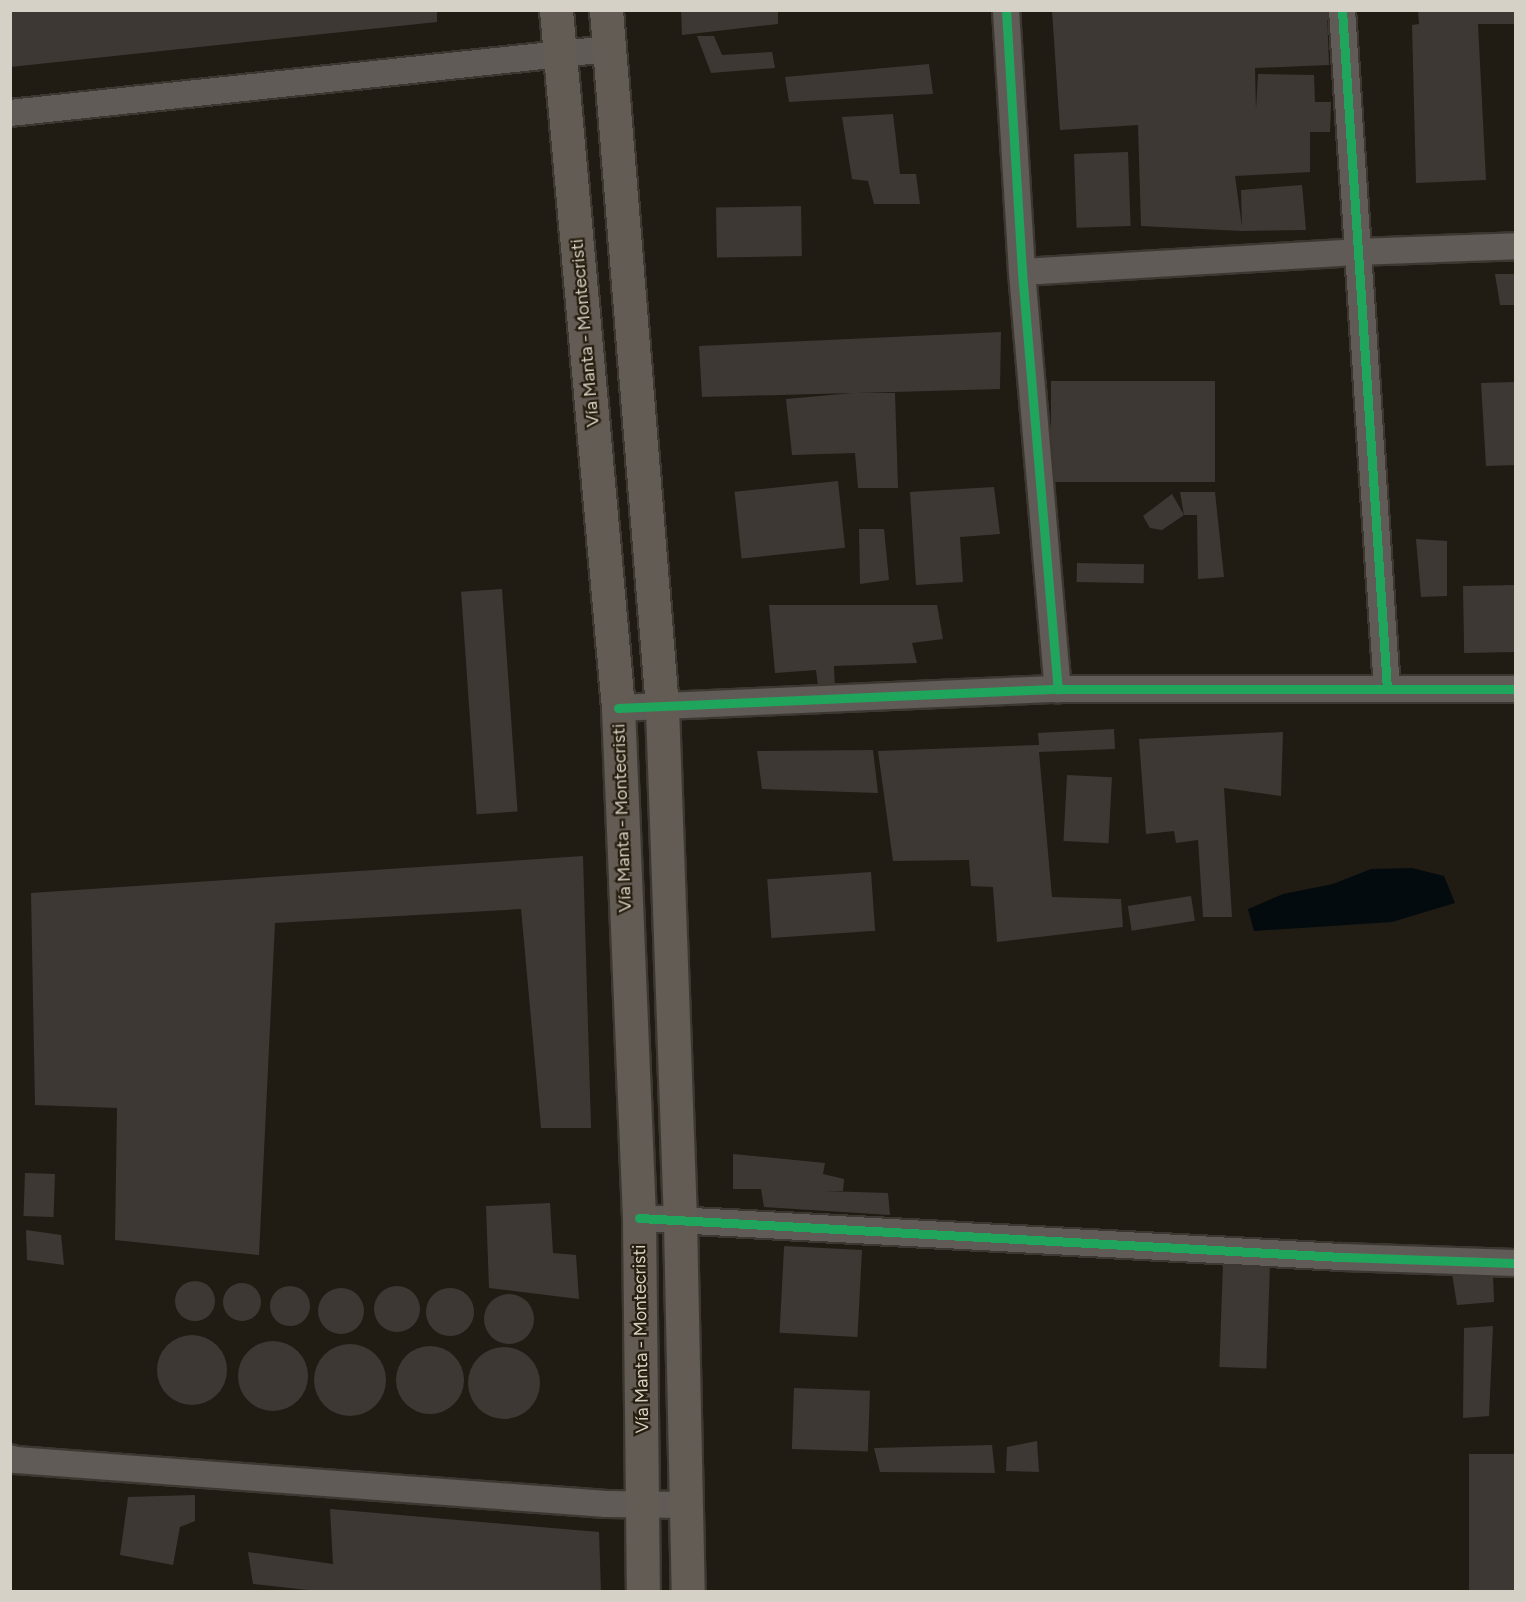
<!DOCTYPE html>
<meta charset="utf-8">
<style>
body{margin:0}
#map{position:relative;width:1526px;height:1602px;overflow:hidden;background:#201c14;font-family:Figtree,sans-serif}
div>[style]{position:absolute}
.water>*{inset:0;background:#030b0e}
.building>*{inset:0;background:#3d3834;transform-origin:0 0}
.round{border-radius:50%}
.roads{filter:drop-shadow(2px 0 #3c3831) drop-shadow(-2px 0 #3c3831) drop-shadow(0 2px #3c3831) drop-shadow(0 -2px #3c3831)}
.street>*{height:26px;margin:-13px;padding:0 13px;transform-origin:13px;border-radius:13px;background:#615b57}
.primary>*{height:33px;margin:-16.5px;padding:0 16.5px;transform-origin:16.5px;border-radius:16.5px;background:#635c55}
.cycleway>*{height:9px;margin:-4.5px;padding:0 4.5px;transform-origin:4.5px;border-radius:4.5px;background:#20a55d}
span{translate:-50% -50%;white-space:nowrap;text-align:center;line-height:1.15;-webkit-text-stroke:4.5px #261e0e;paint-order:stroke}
.street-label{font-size:18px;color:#d6d1c7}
.frame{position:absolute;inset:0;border:12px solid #d6d1c7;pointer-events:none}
</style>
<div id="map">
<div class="water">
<div style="clip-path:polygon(1412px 868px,1444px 876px,1455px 903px,1392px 922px,1254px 931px,1248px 909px,1283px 894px,1333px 884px,1371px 869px)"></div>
</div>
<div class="building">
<div style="clip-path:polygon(10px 10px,437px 10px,437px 22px,10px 67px)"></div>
<div style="clip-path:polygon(681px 10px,778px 10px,778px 24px,682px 35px)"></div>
<div style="clip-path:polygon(1052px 10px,1327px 10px,1329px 65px,1255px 68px,1256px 110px,1258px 74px,1314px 75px,1315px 102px,1331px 102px,1330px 132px,1310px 132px,1310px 172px,1235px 176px,1242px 227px,1241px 190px,1302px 185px,1306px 230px,1242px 231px,1141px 226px,1138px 125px,1060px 130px)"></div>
<div style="clip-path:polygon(1418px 10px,1516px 10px,1516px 24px,1478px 24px,1486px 180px,1416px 183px,1412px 25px,1419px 24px)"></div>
<div style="clip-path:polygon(697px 36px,714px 36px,722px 55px,772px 52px,775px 68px,711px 73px)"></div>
<div style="clip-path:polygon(929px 64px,933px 94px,789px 102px,785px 77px)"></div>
<div style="clip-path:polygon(893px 114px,900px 174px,916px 174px,920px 204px,874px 204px,868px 181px,852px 179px,842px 117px)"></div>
<div style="left:1128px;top:152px;width:74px;height:54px;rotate:88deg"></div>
<div style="left:801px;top:206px;width:50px;height:85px;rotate:89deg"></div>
<div style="clip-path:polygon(1495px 274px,1516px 274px,1516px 305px,1500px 305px)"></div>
<div style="clip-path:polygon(1001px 332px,1000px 389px,857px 393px,895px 393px,898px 488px,858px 488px,855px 453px,792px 455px,786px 399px,853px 393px,702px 397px,699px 346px)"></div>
<div style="left:1051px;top:381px;width:164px;height:101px"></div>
<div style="clip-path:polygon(1516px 382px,1516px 465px,1486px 466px,1481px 383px)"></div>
<div style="left:838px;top:481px;width:67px;height:104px;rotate:84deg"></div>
<div style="clip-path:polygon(994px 487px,1000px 534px,960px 537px,963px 582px,916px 585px,910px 492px)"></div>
<div style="clip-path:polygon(1180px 492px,1215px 492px,1224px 577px,1198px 579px,1197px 515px,1184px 515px)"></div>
<div style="clip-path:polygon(1172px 494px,1184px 515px,1162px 530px,1150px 528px,1143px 516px)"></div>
<div style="clip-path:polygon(859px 529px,884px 529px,889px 580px,860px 584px)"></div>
<div style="clip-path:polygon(1416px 539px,1447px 541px,1447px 596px,1421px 597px)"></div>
<div style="left:1077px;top:563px;width:67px;height:19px;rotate:1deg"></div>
<div style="left:1515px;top:585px;width:67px;height:52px;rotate:89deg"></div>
<div style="left:502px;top:589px;width:223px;height:41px;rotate:86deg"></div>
<div style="clip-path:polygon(769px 605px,937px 605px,943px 639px,912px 643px,917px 663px,834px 666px,835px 691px,819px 693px,816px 670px,775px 673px)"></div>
<div style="clip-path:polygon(1114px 729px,1115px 749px,1039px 752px,1052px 897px,1121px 899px,1123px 927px,997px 942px,993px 887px,971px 886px,969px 860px,893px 861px,878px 751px,1039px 745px,1038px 733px)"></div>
<div style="clip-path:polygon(1283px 732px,1281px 796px,1224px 788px,1232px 917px,1203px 917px,1198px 840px,1176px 843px,1174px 831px,1146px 834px,1139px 739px)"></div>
<div style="clip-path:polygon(873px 750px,878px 793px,762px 789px,757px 751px)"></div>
<div style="left:1067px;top:775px;width:45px;height:66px;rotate:3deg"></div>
<div style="clip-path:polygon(583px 856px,591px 1128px,541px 1128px,521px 909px,275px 923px,259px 1255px,115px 1240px,117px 1108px,35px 1105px,31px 893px)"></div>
<div style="left:871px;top:872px;width:59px;height:104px;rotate:86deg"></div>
<div style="left:1191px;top:896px;width:25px;height:64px;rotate:81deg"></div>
<div style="clip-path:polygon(733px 1154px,825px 1163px,823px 1174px,844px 1179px,843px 1191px,823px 1191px,888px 1193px,890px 1215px,764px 1207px,761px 1189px,733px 1189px)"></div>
<div style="left:25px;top:1173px;width:30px;height:43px;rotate:2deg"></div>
<div style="clip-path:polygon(550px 1203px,553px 1253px,576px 1255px,579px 1299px,489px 1288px,486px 1206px)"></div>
<div style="clip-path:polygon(26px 1230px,61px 1235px,64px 1265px,27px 1260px)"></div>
<div style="left:862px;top:1250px;width:87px;height:78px;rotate:93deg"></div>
<div style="left:1223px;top:1263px;width:47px;height:104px;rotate:2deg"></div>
<div style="clip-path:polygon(1451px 1267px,1493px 1276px,1494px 1302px,1457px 1305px)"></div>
<div class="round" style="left:175px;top:1281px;width:40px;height:40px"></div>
<div class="round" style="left:223px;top:1283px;width:38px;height:38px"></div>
<div class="round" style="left:374px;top:1286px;width:46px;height:46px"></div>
<div class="round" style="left:270px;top:1286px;width:40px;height:40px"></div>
<div class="round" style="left:426px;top:1288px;width:48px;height:48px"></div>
<div class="round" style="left:318px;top:1288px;width:46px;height:46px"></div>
<div class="round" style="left:484px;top:1294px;width:50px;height:50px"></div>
<div style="clip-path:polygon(1493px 1326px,1489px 1416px,1463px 1418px,1464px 1328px)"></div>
<div class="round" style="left:157px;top:1335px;width:70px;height:70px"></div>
<div class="round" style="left:238px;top:1341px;width:70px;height:70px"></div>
<div class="round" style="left:314px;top:1344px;width:72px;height:72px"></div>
<div class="round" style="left:396px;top:1346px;width:68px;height:68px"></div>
<div class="round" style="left:468px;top:1347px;width:72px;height:72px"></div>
<div style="left:794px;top:1388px;width:76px;height:61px;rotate:2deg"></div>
<div style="clip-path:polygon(1037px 1441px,1039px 1472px,1006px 1471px,1007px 1447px)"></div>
<div style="clip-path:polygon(992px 1445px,995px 1473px,880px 1472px,874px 1448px)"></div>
<div style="left:1469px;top:1454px;width:47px;height:138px"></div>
<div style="clip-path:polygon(195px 1495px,195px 1521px,180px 1527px,173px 1565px,120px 1555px,128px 1497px)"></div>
<div style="clip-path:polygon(330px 1509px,599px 1532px,601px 1592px,326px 1592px,253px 1584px,248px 1552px,333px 1564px)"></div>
</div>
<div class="roads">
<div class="street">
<div style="left:1006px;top:10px;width:262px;rotate:86.5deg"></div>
<div style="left:1022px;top:272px;width:419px;rotate:85.1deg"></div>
<div style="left:1342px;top:10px;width:680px;rotate:86.21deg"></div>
<div style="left:10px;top:113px;width:601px;rotate:-6.11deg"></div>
<div style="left:1022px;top:272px;width:335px;rotate:-3.4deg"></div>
<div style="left:1356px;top:252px;width:160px;rotate:-2.1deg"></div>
<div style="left:618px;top:708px;width:440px;rotate:-2.5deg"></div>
<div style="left:1058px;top:689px;width:458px"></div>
<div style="left:639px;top:1218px;width:703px;rotate:3.18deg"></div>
<div style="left:1341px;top:1257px;width:175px;rotate:2deg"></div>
<div style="left:10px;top:1458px;width:6px;rotate:18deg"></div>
<div style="left:16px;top:1460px;width:592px;rotate:4.27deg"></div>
<div style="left:606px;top:1504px;width:82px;rotate:0.7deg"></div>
</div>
<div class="primary">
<div style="left:556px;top:10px;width:701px;rotate:84.92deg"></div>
<div style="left:618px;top:708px;width:510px;rotate:87.64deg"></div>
<div style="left:639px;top:1218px;width:374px;rotate:89.4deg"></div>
<div style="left:606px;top:10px;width:700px;rotate:85.41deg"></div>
<div style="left:662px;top:708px;width:514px;rotate:87.99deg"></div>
<div style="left:680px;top:1222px;width:370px;rotate:88.8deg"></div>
</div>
</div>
<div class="cycleway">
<div style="left:1006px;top:10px;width:262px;rotate:86.5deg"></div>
<div style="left:1022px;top:272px;width:419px;rotate:85.1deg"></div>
<div style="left:1342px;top:10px;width:680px;rotate:86.21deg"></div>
<div style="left:618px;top:708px;width:440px;rotate:-2.5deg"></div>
<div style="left:1058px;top:689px;width:458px"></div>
<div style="left:639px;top:1218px;width:703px;rotate:3.18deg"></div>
<div style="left:1341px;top:1257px;width:175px;rotate:2deg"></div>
</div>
<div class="street-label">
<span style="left:585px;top:333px;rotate:-95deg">Vía Manta - Montecristi</span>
<span style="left:622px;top:818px;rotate:-92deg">Vía Manta - Montecristi</span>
<span style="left:641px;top:1339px;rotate:-91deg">Vía Manta - Montecristi</span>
</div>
<div class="frame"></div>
</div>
